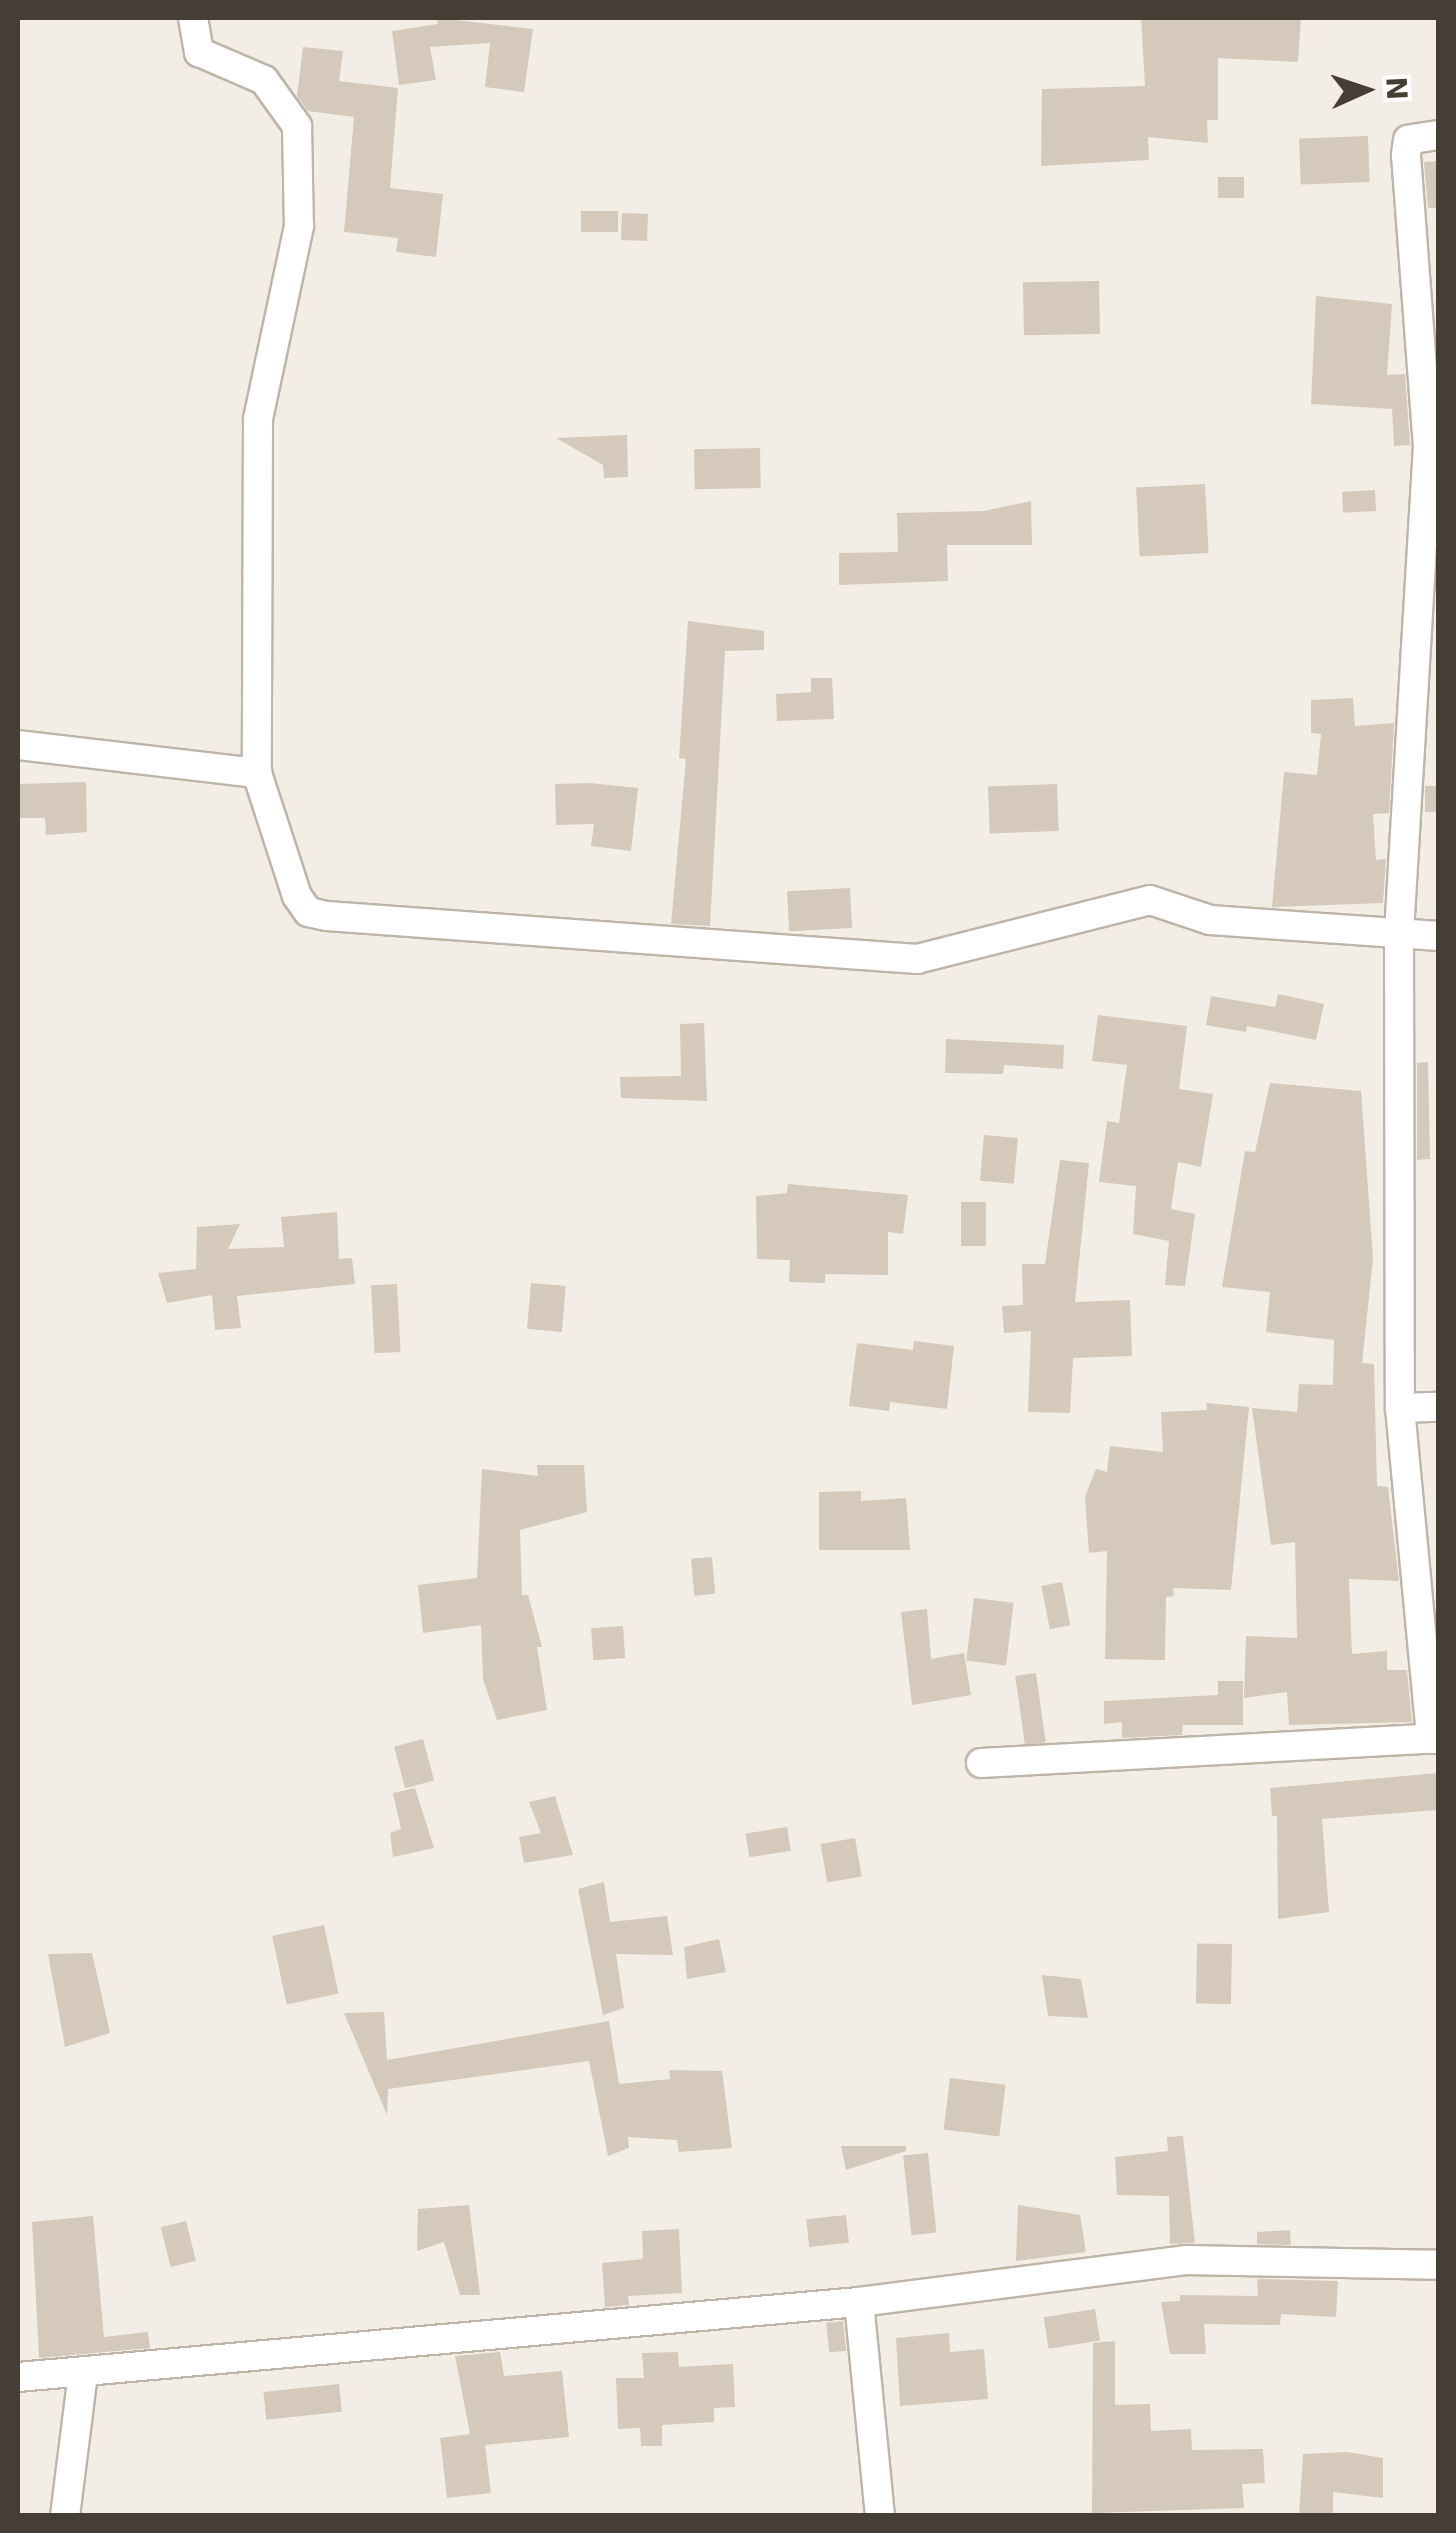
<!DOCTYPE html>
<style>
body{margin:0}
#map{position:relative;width:1456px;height:2533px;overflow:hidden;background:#f3eee5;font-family:"DejaVu Sans",sans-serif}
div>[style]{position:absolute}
.building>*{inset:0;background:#d4c9bb;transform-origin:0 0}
.roads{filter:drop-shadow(2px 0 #beb5a8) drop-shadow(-2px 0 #beb5a8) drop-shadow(0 2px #beb5a8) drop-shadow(0 -2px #beb5a8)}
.minor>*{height:28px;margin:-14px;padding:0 14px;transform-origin:14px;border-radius:14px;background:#fff}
span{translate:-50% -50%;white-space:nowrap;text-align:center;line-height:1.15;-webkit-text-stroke:8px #fff;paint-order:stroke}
.frame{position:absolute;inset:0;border:20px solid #453e35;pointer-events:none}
.north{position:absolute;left:1316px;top:40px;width:100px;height:100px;-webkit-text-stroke:8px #fff;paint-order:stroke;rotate:87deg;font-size:28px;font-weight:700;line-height:40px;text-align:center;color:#453e35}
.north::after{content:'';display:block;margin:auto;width:35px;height:45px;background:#453e35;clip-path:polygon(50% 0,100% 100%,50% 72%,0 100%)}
</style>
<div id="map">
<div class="building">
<div style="clip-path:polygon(437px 18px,533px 29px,524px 92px,485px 87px,490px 43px,430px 47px,436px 80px,399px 85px,392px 31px,438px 24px)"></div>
<div style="clip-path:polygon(1141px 18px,1301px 18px,1298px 62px,1218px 58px,1218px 120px,1207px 120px,1208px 143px,1148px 137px,1149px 160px,1041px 166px,1042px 89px,1145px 86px)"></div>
<div style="clip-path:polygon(303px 47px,343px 51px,339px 81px,398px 88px,390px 188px,443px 194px,436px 257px,396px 252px,398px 238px,344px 232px,354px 117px,308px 111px,297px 96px)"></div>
<div style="left:1368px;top:136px;width:46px;height:69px;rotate:88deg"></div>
<div style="clip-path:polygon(1438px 161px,1438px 208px,1428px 208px,1424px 162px)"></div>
<div style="left:1244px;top:177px;width:21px;height:26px;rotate:90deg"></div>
<div style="left:581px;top:211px;width:37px;height:21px"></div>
<div style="left:622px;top:213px;width:26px;height:27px;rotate:2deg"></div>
<div style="left:1099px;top:281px;width:53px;height:76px;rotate:89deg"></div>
<div style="clip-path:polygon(1316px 296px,1392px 304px,1387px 375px,1405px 374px,1410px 445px,1394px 446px,1392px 409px,1311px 404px)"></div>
<div style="clip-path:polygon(627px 435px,628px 477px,604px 478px,603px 465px,556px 438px)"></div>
<div style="left:760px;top:448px;width:40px;height:66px;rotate:89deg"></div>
<div style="left:1205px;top:484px;width:69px;height:69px;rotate:87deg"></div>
<div style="left:1375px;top:490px;width:21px;height:33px;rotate:87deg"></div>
<div style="clip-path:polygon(1031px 501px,1032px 545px,947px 545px,948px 581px,839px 585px,839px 553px,898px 552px,897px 513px,984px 511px)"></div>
<div style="clip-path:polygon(688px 621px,764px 631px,764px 650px,725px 651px,710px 926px,671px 924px,686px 759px,679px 758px)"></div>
<div style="clip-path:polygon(811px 678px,832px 678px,834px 719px,777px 721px,776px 694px,811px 692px)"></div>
<div style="clip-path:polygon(1353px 698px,1355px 726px,1394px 723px,1389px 813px,1373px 814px,1376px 860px,1386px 859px,1383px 903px,1272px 907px,1284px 772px,1317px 775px,1321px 734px,1311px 733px,1311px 700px)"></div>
<div style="clip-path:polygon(86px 782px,87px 832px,46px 835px,45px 818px,18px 818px,18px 784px)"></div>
<div style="clip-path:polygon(590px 783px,638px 788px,631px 851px,591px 846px,594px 824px,556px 825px,555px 784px)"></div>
<div style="left:1057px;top:784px;width:47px;height:69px;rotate:88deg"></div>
<div style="left:1425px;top:786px;width:13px;height:26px"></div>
<div style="left:850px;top:888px;width:40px;height:63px;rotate:87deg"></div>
<div style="clip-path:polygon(1278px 994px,1324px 1004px,1316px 1040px,1247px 1026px,1246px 1032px,1206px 1025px,1211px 996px,1275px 1007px)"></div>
<div style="clip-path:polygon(1098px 1015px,1187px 1026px,1179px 1089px,1213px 1094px,1201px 1167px,1178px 1162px,1171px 1209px,1195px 1214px,1185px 1286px,1165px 1285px,1169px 1241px,1133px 1234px,1136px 1186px,1099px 1182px,1107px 1121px,1119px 1123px,1127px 1065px,1092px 1061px)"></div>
<div style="clip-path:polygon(704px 1023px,707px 1101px,621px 1098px,620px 1077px,681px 1076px,680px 1024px)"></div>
<div style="clip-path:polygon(946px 1039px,1064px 1045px,1063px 1069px,1004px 1065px,1003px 1074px,945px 1073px)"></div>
<div style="clip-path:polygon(1428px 1062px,1430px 1159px,1417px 1160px,1417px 1063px)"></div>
<div style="clip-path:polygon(1270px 1083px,1361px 1091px,1373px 1259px,1362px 1363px,1374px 1364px,1377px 1486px,1388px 1487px,1399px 1581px,1349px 1579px,1352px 1654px,1387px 1651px,1387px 1670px,1407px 1670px,1412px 1722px,1289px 1725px,1287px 1692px,1244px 1698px,1246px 1636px,1297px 1638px,1295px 1542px,1271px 1545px,1252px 1408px,1297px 1412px,1299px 1384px,1333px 1385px,1334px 1340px,1266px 1332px,1270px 1292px,1222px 1287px,1245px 1151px,1255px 1152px)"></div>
<div style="left:984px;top:1135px;width:34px;height:46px;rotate:5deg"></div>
<div style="clip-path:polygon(1060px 1160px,1089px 1163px,1075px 1302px,1130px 1300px,1132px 1356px,1073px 1358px,1070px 1413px,1028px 1412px,1031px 1331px,1004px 1333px,1002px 1306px,1023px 1305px,1022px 1264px,1045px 1264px)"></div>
<div style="clip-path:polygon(788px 1184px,908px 1195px,903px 1234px,888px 1232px,888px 1275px,825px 1274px,825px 1283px,789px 1282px,790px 1260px,757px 1259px,756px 1196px,787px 1193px)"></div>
<div style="left:961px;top:1202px;width:25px;height:44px"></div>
<div style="clip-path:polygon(337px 1212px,339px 1259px,352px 1258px,355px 1284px,237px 1296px,241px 1328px,215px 1330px,212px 1295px,167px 1303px,158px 1273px,196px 1269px,197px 1227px,240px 1224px,228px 1249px,284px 1247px,281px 1217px)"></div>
<div style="left:531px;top:1283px;width:35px;height:46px;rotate:5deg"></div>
<div style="left:397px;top:1284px;width:68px;height:26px;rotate:87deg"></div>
<div style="clip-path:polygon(914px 1341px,954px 1346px,947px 1409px,890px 1402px,889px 1411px,849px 1406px,857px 1343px,913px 1350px)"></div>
<div style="clip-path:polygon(1206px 1403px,1249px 1407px,1231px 1590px,1173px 1588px,1174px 1596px,1166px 1597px,1165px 1660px,1105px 1659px,1107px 1551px,1089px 1553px,1085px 1497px,1096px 1469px,1107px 1472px,1110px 1446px,1163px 1452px,1161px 1412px,1207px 1410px)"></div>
<div style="clip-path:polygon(537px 1465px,584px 1465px,587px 1512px,520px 1530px,522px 1595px,528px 1595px,542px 1647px,537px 1647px,547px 1710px,497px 1720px,483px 1679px,481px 1625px,423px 1633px,418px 1585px,477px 1578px,482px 1469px,538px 1476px)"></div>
<div style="clip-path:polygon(861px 1491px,861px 1501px,906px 1498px,910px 1550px,819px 1550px,819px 1492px)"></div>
<div style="left:712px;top:1557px;width:37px;height:21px;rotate:85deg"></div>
<div style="left:1062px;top:1582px;width:44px;height:21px;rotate:79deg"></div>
<div style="left:974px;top:1598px;width:40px;height:63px;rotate:7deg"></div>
<div style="clip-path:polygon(927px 1609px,931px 1659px,964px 1653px,971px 1695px,912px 1705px,901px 1612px)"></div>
<div style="left:623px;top:1626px;width:32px;height:32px;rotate:86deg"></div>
<div style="left:1036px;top:1673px;width:70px;height:21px;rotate:82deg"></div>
<div style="clip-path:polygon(1218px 1681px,1243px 1681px,1243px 1725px,1183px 1725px,1182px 1735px,1122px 1738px,1122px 1722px,1104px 1724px,1104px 1701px,1218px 1695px)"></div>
<div style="left:423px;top:1739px;width:43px;height:30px;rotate:75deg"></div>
<div style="clip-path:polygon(1438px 1773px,1438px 1810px,1322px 1819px,1329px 1912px,1278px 1919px,1277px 1816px,1272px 1816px,1270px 1788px)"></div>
<div style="clip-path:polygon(415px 1788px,434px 1848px,393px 1857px,390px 1833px,401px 1829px,393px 1793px)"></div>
<div style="clip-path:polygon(555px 1796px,573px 1855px,524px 1863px,519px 1837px,541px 1833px,529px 1802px)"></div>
<div style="left:787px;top:1827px;width:24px;height:42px;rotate:81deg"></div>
<div style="left:855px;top:1838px;width:39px;height:35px;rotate:80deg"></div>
<div style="clip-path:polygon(604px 1882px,610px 1922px,667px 1916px,673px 1955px,616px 1954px,624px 2008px,603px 2015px,578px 1889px)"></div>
<div style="left:324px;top:1925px;width:70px;height:53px;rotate:78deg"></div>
<div style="clip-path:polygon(719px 1939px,726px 1972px,687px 1979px,684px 1947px)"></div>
<div style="left:1232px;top:1944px;width:60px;height:35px;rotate:91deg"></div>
<div style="clip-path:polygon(92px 1953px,110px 2033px,65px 2047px,48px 1954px)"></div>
<div style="clip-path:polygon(1042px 1975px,1081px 1979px,1088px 2018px,1048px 2016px)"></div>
<div style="clip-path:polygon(384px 2012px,387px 2060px,609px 2021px,619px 2084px,670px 2079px,669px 2070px,722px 2071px,732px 2148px,679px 2152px,677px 2140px,628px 2137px,629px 2148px,608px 2156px,589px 2061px,388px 2089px,387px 2115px,344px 2013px)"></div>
<div style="left:950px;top:2078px;width:56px;height:52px;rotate:7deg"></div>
<div style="clip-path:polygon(1183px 2136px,1195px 2243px,1170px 2244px,1169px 2196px,1117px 2195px,1115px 2157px,1168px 2151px,1167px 2137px)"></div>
<div style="clip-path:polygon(841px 2146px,906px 2146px,906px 2151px,846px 2170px)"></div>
<div style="left:928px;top:2153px;width:80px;height:25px;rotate:84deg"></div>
<div style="clip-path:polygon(469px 2205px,480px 2295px,460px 2295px,444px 2242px,417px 2251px,418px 2209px)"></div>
<div style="clip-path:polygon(1018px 2205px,1080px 2215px,1086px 2252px,1016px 2261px)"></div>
<div style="left:846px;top:2215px;width:28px;height:40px;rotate:84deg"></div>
<div style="clip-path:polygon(93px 2216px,104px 2337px,148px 2332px,150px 2348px,39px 2358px,32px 2222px)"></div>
<div style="left:186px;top:2221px;width:41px;height:26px;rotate:76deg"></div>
<div style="clip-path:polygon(679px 2229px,682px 2293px,628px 2296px,629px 2305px,605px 2307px,602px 2263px,643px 2259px,642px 2231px)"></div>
<div style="clip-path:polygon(1290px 2230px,1291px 2245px,1257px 2244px,1257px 2232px)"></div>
<div style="clip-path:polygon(1257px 2279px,1338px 2281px,1336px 2317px,1281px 2314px,1280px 2325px,1204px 2324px,1206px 2354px,1170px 2354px,1161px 2302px,1180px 2301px,1180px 2295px,1258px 2296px)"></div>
<div style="left:1095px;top:2309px;width:32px;height:52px;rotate:81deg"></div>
<div style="left:843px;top:2321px;width:30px;height:17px;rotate:84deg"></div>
<div style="clip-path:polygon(949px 2333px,950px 2352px,984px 2349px,988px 2399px,900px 2406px,896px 2338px)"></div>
<div style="clip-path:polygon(1115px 2341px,1115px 2405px,1150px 2404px,1151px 2431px,1191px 2429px,1192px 2450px,1263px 2449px,1265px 2483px,1242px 2484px,1244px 2508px,1092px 2513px,1093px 2343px)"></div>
<div style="clip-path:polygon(500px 2352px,504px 2376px,562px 2371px,569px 2437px,485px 2445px,491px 2493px,447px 2498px,440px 2438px,470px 2434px,455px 2356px)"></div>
<div style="clip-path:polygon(678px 2352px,679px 2367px,733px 2364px,735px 2407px,714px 2408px,714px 2422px,662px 2425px,662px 2446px,641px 2446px,640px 2428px,618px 2429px,616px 2378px,644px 2378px,642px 2353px)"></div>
<div style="left:339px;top:2384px;width:28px;height:76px;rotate:84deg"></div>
<div style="clip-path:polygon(1347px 2452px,1383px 2458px,1383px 2498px,1333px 2492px,1333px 2516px,1299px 2516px,1303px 2454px)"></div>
</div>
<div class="roads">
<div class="minor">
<div style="left:193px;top:18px;width:35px;rotate:80deg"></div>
<div style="left:199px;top:52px;width:71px;rotate:23.3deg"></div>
<div style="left:264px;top:80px;width:57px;rotate:54.3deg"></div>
<div style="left:297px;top:126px;width:100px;rotate:88.9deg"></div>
<div style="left:299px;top:226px;width:197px;rotate:102deg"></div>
<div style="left:258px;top:419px;width:354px;rotate:90.2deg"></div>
<div style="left:1438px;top:135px;width:30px;rotate:171deg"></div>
<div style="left:1408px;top:140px;width:15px;rotate:98deg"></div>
<div style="left:1406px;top:155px;width:291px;rotate:85.7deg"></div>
<div style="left:1428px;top:445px;width:490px;rotate:93.4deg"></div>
<div style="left:1399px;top:934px;width:474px;rotate:89.9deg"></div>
<div style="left:1400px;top:1408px;width:332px;rotate:84.6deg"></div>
<div style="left:1431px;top:1739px;width:7px"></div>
<div style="left:18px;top:745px;width:241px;rotate:6.7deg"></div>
<div style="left:257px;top:773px;width:129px;rotate:72deg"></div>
<div style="left:297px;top:896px;width:19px;rotate:55deg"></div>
<div style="left:308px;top:912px;width:19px;rotate:12deg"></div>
<div style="left:327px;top:916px;width:592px;rotate:4.17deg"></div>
<div style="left:917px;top:959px;width:240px;rotate:-14.2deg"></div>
<div style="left:1150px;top:900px;width:63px;rotate:18.4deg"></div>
<div style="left:1210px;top:920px;width:229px;rotate:4deg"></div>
<div style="left:1400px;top:1408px;width:38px;rotate:-2deg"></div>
<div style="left:981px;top:1763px;width:451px;rotate:-3.1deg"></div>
<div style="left:859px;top:2302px;width:215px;rotate:84.4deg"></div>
<div style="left:18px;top:2377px;width:844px;rotate:-5.1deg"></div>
<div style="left:859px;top:2302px;width:329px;rotate:-7.3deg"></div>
<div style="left:1185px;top:2260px;width:253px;rotate:1.1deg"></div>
<div style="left:65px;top:2516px;width:144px;rotate:-82.8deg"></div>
</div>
</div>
<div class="frame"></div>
<div class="north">N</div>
</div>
